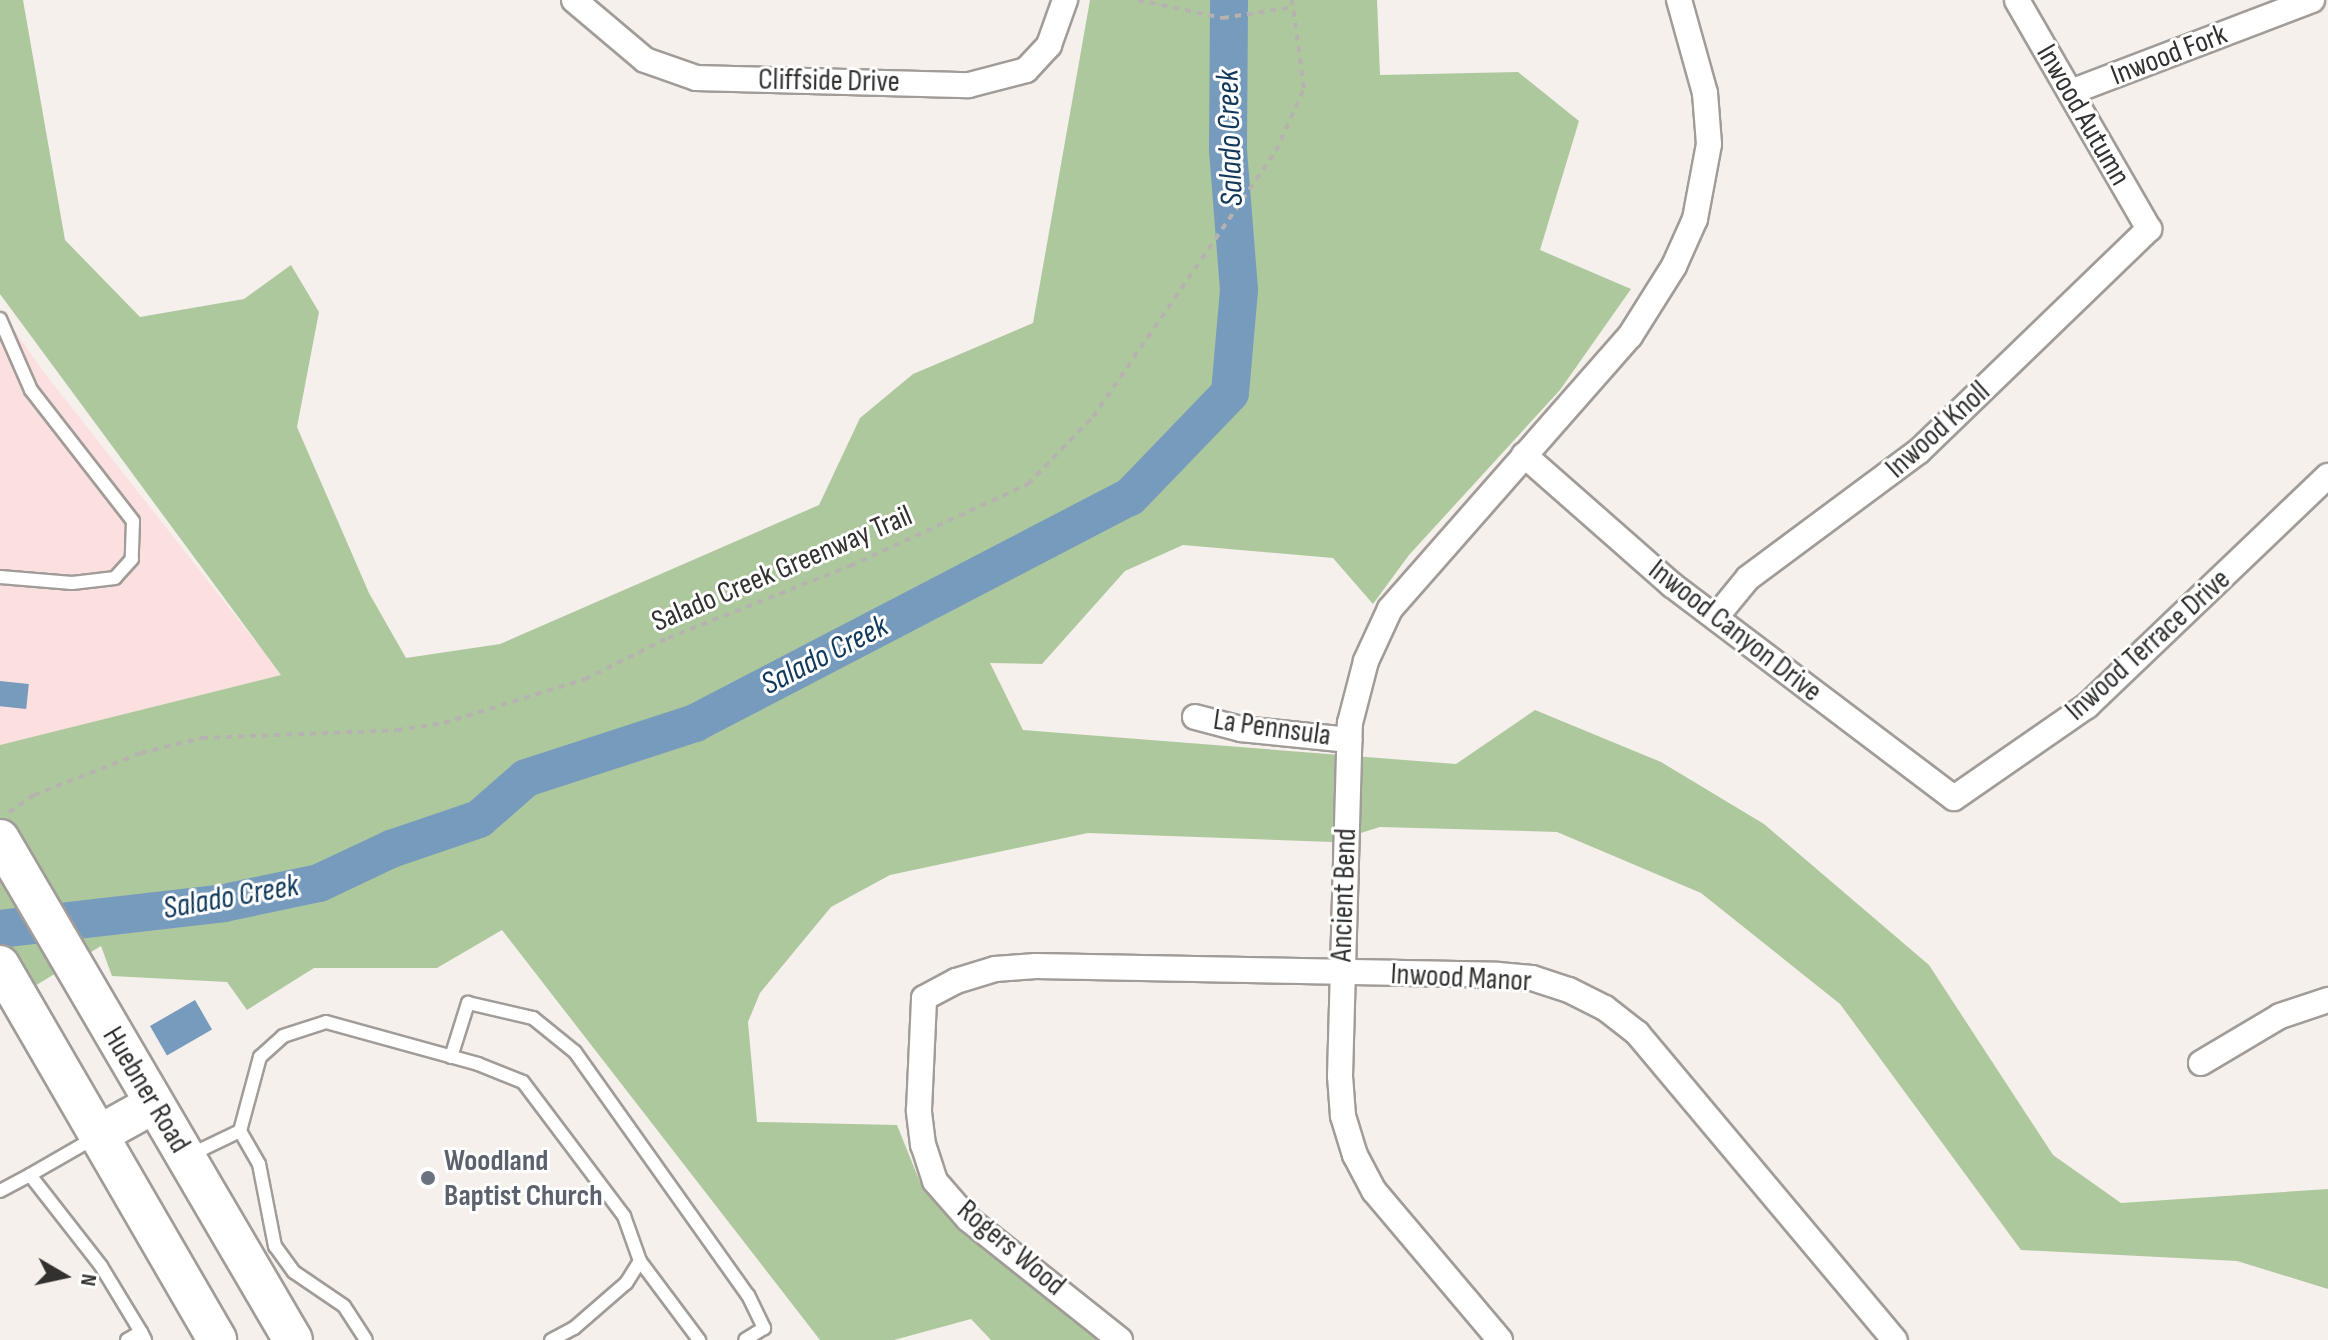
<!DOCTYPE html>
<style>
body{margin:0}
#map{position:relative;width:2328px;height:1340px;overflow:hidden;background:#f5f0ec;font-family:"Sofia Sans Condensed",sans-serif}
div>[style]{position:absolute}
.commercial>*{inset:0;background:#fbe0df}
.forest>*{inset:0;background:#aec89e}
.water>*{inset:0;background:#779bbc;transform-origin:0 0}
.river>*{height:38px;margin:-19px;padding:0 19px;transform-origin:19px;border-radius:19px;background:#779bbc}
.path>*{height:4px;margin-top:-2px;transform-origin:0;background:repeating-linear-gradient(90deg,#b6b2af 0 6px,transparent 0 12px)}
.roads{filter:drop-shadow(2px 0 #a19c98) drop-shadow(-2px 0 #a19c98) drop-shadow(0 2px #a19c98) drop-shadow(0 -2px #a19c98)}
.lane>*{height:12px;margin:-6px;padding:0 6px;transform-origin:6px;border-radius:6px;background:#fff}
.street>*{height:24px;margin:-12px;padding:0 12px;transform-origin:12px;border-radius:12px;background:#fff}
.primary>*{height:38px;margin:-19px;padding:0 19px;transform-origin:19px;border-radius:19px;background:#fff}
.dots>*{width:22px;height:22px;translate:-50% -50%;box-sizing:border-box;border:4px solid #fff;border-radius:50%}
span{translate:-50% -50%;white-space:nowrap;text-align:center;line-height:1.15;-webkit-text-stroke:6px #fff;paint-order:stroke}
.street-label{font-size:30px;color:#33312f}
.worship-label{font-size:30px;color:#5b616d;font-weight:700}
.left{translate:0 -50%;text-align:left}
.water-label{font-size:32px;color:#0f385a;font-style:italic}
.north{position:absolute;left:24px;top:1236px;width:80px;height:80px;-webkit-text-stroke:6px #fff;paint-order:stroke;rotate:99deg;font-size:22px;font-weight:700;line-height:32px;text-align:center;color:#33312f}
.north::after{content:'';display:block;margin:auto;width:28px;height:36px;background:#33312f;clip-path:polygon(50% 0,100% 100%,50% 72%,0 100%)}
</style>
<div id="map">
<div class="commercial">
<div style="clip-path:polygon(0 310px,43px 371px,282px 675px,0 745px)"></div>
</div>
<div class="forest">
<div style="clip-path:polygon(0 0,23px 0,65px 240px,140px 317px,244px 299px,291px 265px,319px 312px,297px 427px,369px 593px,406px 658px,500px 644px,819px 505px,860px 418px,913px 374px,1033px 323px,1090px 0,1377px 0,1380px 75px,1518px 72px,1579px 121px,1540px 250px,1631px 289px,1560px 390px,1409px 555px,1373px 604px,1333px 558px,1183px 545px,1125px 571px,1042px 664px,990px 663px,1023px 730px,1456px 764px,1535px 710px,1661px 762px,1764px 824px,1929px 965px,2053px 1155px,2121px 1203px,2328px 1189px,2328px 1289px,2237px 1261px,2021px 1250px,1840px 1004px,1701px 893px,1557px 832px,1380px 827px,1332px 842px,1088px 833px,890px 875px,831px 907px,760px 993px,748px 1022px,757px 1122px,897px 1125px,920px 1182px,966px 1226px,1109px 1340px,991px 1340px,971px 1319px,894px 1340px,820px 1340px,502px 930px,437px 968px,314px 968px,247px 1010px,227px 982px,112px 976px,101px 946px,0 1007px,0 745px,281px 675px,0 294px)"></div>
</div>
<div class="water">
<div style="left:0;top:681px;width:29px;height:25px;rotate:6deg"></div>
<div style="left:195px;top:1000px;width:34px;height:52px;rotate:60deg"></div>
</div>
<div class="river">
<div style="left:0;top:929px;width:226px;rotate:-6.6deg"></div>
<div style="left:224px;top:903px;width:97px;rotate:-11.9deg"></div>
<div style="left:319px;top:883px;width:80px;rotate:-25.3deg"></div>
<div style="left:391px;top:849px;width:93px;rotate:-18.8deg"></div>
<div style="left:479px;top:819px;width:62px;rotate:-41.1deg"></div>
<div style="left:526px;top:778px;width:178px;rotate:-18deg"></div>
<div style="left:695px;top:723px;width:490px;rotate:-27.5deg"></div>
<div style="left:1130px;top:497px;width:144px;rotate:-46.1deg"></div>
<div style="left:1230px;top:393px;width:103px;rotate:-85deg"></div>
<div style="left:1239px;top:290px;width:141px;rotate:-94.5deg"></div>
<div style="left:1228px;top:149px;width:149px;rotate:-89.6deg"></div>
</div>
<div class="path">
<div style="left:1138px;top:0;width:87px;rotate:12deg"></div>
<div style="left:1223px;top:18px;width:71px;rotate:-8.9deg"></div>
<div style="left:9px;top:812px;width:30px;rotate:-34deg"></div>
<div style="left:34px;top:795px;width:115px;rotate:-21.4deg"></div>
<div style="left:141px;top:753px;width:63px;rotate:-13.8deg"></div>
<div style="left:202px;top:738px;width:195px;rotate:-2.3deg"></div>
<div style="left:397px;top:730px;width:48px;rotate:-8.5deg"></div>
<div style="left:444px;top:723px;width:148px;rotate:-17.3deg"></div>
<div style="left:585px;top:679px;width:93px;rotate:-26.3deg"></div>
<div style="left:668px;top:638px;width:196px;rotate:-21.6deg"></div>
<div style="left:850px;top:566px;width:196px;rotate:-24.7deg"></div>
<div style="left:1028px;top:484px;width:93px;rotate:-45.9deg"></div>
<div style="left:1093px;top:417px;width:323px;rotate:-55.5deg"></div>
<div style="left:1276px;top:151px;width:69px;rotate:-66deg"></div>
<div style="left:1304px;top:88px;width:89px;rotate:-97.8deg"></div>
</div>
<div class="roads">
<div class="lane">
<div style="left:0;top:319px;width:77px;rotate:66.4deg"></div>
<div style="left:31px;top:390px;width:166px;rotate:52.1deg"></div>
<div style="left:133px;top:521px;width:38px;rotate:92deg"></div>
<div style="left:132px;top:559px;width:25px;rotate:132deg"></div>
<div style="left:115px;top:578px;width:43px;rotate:173.4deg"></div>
<div style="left:72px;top:583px;width:72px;rotate:-175.2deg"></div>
<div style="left:451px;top:1057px;width:57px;rotate:-72.5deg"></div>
<div style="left:468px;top:1003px;width:67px;rotate:13deg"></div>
<div style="left:533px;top:1018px;width:54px;rotate:39deg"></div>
<div style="left:575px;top:1052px;width:298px;rotate:54.6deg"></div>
<div style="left:748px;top:1295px;width:37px;rotate:64deg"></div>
<div style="left:764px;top:1328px;width:22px;rotate:148deg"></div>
<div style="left:240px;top:1131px;width:38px;rotate:60deg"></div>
<div style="left:259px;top:1164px;width:84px;rotate:79deg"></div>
<div style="left:275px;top:1246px;width:32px;rotate:54deg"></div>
<div style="left:294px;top:1272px;width:60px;rotate:34.2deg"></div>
<div style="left:344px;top:1306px;width:40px;rotate:57.1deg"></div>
<div style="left:96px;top:1137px;width:76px;rotate:150.1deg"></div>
<div style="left:30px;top:1175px;width:115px;rotate:52deg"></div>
<div style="left:101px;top:1266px;width:77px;rotate:58.8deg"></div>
<div style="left:188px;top:1156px;width:58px;rotate:-25.7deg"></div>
<div style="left:240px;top:1131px;width:77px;rotate:-74.9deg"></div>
<div style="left:260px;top:1057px;width:31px;rotate:-42deg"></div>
<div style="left:283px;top:1036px;width:45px;rotate:-18deg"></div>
<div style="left:326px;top:1022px;width:158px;rotate:15.4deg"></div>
<div style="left:478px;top:1064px;width:48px;rotate:21.8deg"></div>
<div style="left:523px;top:1082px;width:168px;rotate:53deg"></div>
<div style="left:624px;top:1216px;width:48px;rotate:70.4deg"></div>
<div style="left:640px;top:1261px;width:26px;rotate:122deg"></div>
<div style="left:626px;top:1283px;width:69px;rotate:139.1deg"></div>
<div style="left:574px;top:1328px;width:26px;rotate:152deg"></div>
<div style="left:0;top:1191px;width:34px;rotate:-28deg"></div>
<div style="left:640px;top:1261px;width:99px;rotate:53.2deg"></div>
<div style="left:127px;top:1340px;width:16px;rotate:-30deg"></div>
<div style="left:141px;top:1332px;width:9px;rotate:63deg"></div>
</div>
<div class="street">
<div style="left:574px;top:0;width:93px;rotate:40.2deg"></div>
<div style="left:645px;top:60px;width:54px;rotate:19.4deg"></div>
<div style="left:696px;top:78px;width:273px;rotate:1.5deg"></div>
<div style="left:969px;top:85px;width:59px;rotate:-14.7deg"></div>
<div style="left:1026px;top:70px;width:34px;rotate:-47deg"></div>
<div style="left:1049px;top:45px;width:48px;rotate:-70.4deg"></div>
<div style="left:2071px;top:92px;width:258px;rotate:-20.9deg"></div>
<div style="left:1524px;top:455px;width:197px;rotate:41.3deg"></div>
<div style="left:1672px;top:585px;width:353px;rotate:37.1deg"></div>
<div style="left:1954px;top:798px;width:162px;rotate:-34.7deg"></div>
<div style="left:2087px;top:706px;width:333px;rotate:-43.7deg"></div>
<div style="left:1716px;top:617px;width:50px;rotate:-50.6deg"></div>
<div style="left:1748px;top:578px;width:213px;rotate:-36.6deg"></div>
<div style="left:1919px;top:451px;width:320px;rotate:-44deg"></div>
<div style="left:2149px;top:229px;width:264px;rotate:-120deg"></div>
<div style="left:1195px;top:717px;width:48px;rotate:14.6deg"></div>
<div style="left:1241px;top:729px;width:109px;rotate:5.8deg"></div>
<div style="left:2201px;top:1063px;width:92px;rotate:-30.7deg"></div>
<div style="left:2280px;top:1016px;width:51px;rotate:-18.4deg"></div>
<div style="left:1120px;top:1340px;width:194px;rotate:-141.5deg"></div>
<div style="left:968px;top:1219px;width:50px;rotate:-131deg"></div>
<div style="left:935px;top:1181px;width:38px;rotate:-108deg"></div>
<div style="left:923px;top:1145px;width:35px;rotate:-97deg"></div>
<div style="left:919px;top:1110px;width:112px;rotate:-87.4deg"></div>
<div style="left:924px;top:998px;width:36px;rotate:-28deg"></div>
<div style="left:956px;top:981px;width:41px;rotate:-17.1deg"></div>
<div style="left:995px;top:969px;width:41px;rotate:-4.2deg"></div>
<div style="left:1036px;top:966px;width:462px;rotate:1.1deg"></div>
<div style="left:1498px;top:975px;width:34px;rotate:5deg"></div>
<div style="left:1532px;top:978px;width:39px;rotate:18deg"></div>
<div style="left:1569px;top:990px;width:40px;rotate:26.6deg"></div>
<div style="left:1605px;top:1008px;width:41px;rotate:38deg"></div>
<div style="left:1637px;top:1033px;width:401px;rotate:50deg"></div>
<div style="left:1500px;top:1340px;width:195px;rotate:-130.2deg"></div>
<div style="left:1374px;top:1191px;width:41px;rotate:-117.8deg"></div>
<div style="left:1355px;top:1155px;width:41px;rotate:-107.1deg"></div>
<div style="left:1343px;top:1116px;width:40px;rotate:-94.3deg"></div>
<div style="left:1340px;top:1076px;width:353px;rotate:-88.4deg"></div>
<div style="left:1350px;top:723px;width:64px;rotate:-75.5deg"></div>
<div style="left:1366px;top:661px;width:57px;rotate:-65.2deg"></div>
<div style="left:1390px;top:609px;width:363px;rotate:-48.7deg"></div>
<div style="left:1630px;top:336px;width:83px;rotate:-57.8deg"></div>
<div style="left:1674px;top:266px;width:51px;rotate:-65.9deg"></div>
<div style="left:1695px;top:219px;width:76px;rotate:-79.4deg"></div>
<div style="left:1709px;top:144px;width:51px;rotate:-94.5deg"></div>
<div style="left:1705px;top:93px;width:97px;rotate:-105.6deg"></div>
</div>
<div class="primary">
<div style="left:0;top:839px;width:580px;rotate:59.68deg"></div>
<div style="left:0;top:965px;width:433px;rotate:59.9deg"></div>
<div style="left:98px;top:1135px;width:64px;rotate:-29deg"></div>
</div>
</div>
<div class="dots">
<div style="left:428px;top:1178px;background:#6b7280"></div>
</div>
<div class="street-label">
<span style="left:2169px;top:55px;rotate:-21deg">Inwood Fork</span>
<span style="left:829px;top:81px;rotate:1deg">Cliffside Drive</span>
<span style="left:2083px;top:115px;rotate:60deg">Inwood Autumn</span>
<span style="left:1938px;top:430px;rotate:-42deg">Inwood Knoll</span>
<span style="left:782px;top:569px;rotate:-23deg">Salado Creek Greenway Trail</span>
<span style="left:1735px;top:631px;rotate:38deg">Inwood Canyon Drive</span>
<span style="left:2148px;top:645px;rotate:-42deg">Inwood Terrace Drive</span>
<span style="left:1272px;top:728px;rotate:8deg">La Pennsula</span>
<span style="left:1344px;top:895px;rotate:-88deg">Ancient Bend</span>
<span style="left:1461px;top:978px;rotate:3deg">Inwood Manor</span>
<span style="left:146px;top:1090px;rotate:59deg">Huebner Road</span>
<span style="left:1011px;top:1248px;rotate:40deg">Rogers Wood</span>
</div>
<div class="worship-label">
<span class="left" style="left:444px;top:1178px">Woodland<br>Baptist Church</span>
</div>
<div class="water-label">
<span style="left:1231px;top:138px;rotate:-92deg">Salado Creek</span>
<span style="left:825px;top:656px;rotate:-27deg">Salado Creek</span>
<span style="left:231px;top:898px;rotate:-10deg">Salado Creek</span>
</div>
<div class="north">N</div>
</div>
